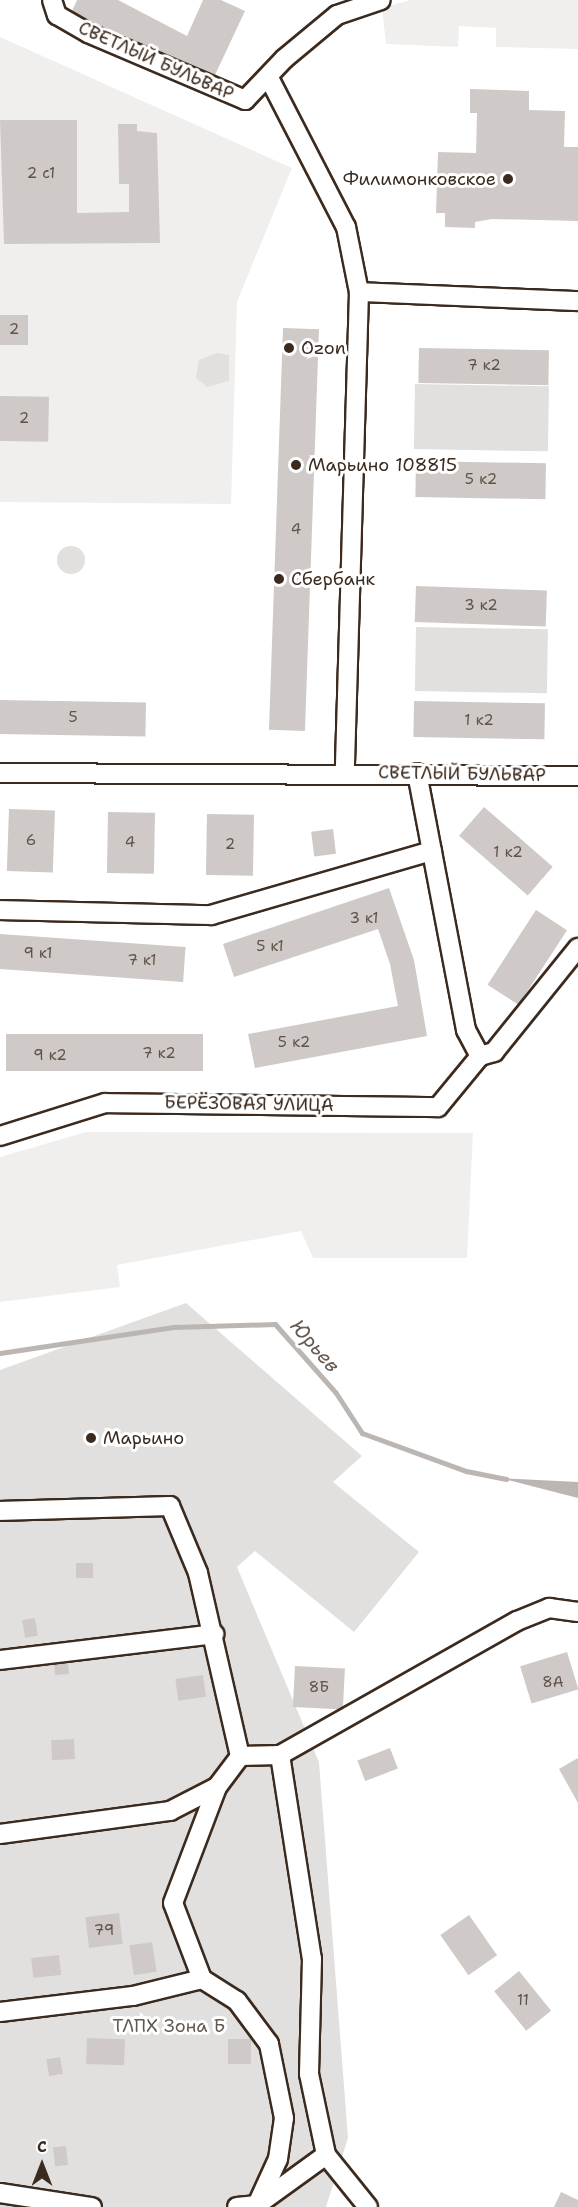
<!DOCTYPE html>
<meta charset="utf-8">
<style>
body{margin:0}
#map{position:relative;width:578px;height:2207px;overflow:hidden;background:#fff;font-family:"Shantell Sans",sans-serif}
div>[style]{position:absolute}
.built>*{inset:0;background:#f1efee}
.green>*{inset:0;background:#e2e0de;transform-origin:0 0}
.round{border-radius:50%}
.water>*{inset:0;background:#bcb6b3}
.stream>*{height:5px;margin:-2.5px;padding:0 2.5px;transform-origin:2.5px;border-radius:2.5px;background:#bcb6b3}
.building>*{inset:0;background:#cfcac7;transform-origin:0 0}
.roads{filter:drop-shadow(2px 0 #3b2a1e) drop-shadow(-2px 0 #3b2a1e) drop-shadow(0 2px #3b2a1e) drop-shadow(0 -2px #3b2a1e)}
.minor>*{height:18px;margin:-9px;padding:0 9px;transform-origin:9px;border-radius:9px;background:#fff}
.dots>*{width:16px;height:16px;translate:-50% -50%;box-sizing:border-box;border:3px solid #fff;border-radius:50%}
span{translate:-50% -50%;white-space:nowrap;text-align:center;line-height:1.15;-webkit-text-stroke:6px #fff;paint-order:stroke}
.number-label{font-size:15px;color:#605248}
.number-label span{-webkit-text-stroke-width:0}
.street-label{font-size:18px;color:#3b2a1e}
.poi-label{font-size:18px;color:#3b2a1e}
.right{translate:-100% -50%;text-align:right}
.left{translate:0 -50%;text-align:left}
.park-label{font-size:18px;color:#65584e}
.water-label{font-size:20px;color:#685b52;font-style:italic}
.north{position:absolute;left:12px;top:2135px;width:60px;height:60px;-webkit-text-stroke:4px #fff;paint-order:stroke;rotate:0deg;font-size:16px;font-weight:700;line-height:24px;text-align:center;color:#3b2a1e}
.north::after{content:'';display:block;margin:auto;width:21px;height:27px;background:#3b2a1e;clip-path:polygon(50% 0,100% 100%,50% 72%,0 100%)}
</style>
<div id="map">
<div class="built">
<div style="clip-path:polygon(410px 0,578px 0,578px 49px,496px 47px,496px 28px,459px 26px,458px 47px,386px 44px,382px 8px)"></div>
<div style="clip-path:polygon(0 37px,292px 168px,237px 302px,231px 504px,0 502px)"></div>
<div style="clip-path:polygon(86px 1132px,473px 1133px,467px 1258px,313px 1258px,301px 1231px,117px 1265px,120px 1287px,0 1302px,0 1157px)"></div>
</div>
<div class="green">
<div style="clip-path:polygon(217px 353px,229px 355px,229px 381px,207px 387px,196px 378px,199px 360px)"></div>
<div style="left:415px;top:384px;width:134px;height:65px;rotate:1deg"></div>
<div class="round" style="left:57px;top:546px;width:28px;height:28px"></div>
<div style="left:416px;top:627px;width:132px;height:64px;rotate:1deg"></div>
<div style="clip-path:polygon(186px 1303px,362px 1456px,333px 1482px,419px 1552px,354px 1632px,255px 1551px,237px 1567px,319px 1762px,348px 2138px,326px 2207px,0 2207px,0 1370px)"></div>
</div>
<div class="water">
<div style="clip-path:polygon(500px 1478px,578px 1482px,578px 1498px)"></div>
</div>
<div class="stream">
<div style="left:0;top:1353px;width:177px;rotate:-8.5deg"></div>
<div style="left:175px;top:1327px;width:100px;rotate:-1.7deg"></div>
<div style="left:275px;top:1324px;width:92px;rotate:48.5deg"></div>
<div style="left:336px;top:1393px;width:48px;rotate:57deg"></div>
<div style="left:362px;top:1433px;width:111px;rotate:20.1deg"></div>
<div style="left:466px;top:1471px;width:41px;rotate:11.3deg"></div>
</div>
<div class="building">
<div style="clip-path:polygon(77px 0,118px 0,187px 36px,203px 0,221px 0,245px 11px,215px 75px,93px 23px,72px 11px)"></div>
<div style="clip-path:polygon(470px 89px,529px 91px,529px 110px,565px 111px,564px 147px,578px 147px,578px 221px,492px 219px,475px 222px,475px 228px,445px 227px,445px 213px,436px 213px,438px 152px,476px 153px,477px 113px,470px 113px)"></div>
<div style="clip-path:polygon(0 120px,77px 120px,77px 213px,129px 212px,129px 184px,119px 184px,118px 124px,137px 124px,137px 131px,157px 133px,160px 243px,4px 244px)"></div>
<div style="left:0;top:315px;width:28px;height:30px"></div>
<div style="left:283px;top:328px;width:36px;height:402px;rotate:2deg"></div>
<div style="left:419px;top:348px;width:130px;height:35px;rotate:1deg"></div>
<div style="left:0;top:396px;width:49px;height:45px;rotate:1deg"></div>
<div style="left:416px;top:461px;width:130px;height:36px;rotate:1deg"></div>
<div style="left:416px;top:586px;width:131px;height:36px;rotate:2deg"></div>
<div style="left:0;top:700px;width:146px;height:34px;rotate:1deg"></div>
<div style="left:414px;top:701px;width:131px;height:36px;rotate:1deg"></div>
<div style="left:484px;top:807px;width:91px;height:38px;rotate:41deg"></div>
<div style="left:9px;top:809px;width:46px;height:62px;rotate:2deg"></div>
<div style="left:108px;top:812px;width:47px;height:61px;rotate:1deg"></div>
<div style="left:207px;top:814px;width:47px;height:61px;rotate:1deg"></div>
<div style="left:333px;top:829px;width:25px;height:22px;rotate:83deg"></div>
<div style="clip-path:polygon(389px 888px,414px 960px,427px 1036px,255px 1068px,248px 1034px,398px 1006px,390px 964px,378px 929px,234px 977px,223px 944px)"></div>
<div style="left:536px;top:910px;width:37px;height:89px;rotate:33deg"></div>
<div style="left:0;top:934px;width:186px;height:35px;rotate:4deg"></div>
<div style="left:203px;top:1034px;width:37px;height:197px;rotate:90deg"></div>
<div style="left:76px;top:1563px;width:17px;height:15px"></div>
<div style="left:35px;top:1618px;width:18px;height:13px;rotate:81deg"></div>
<div style="left:567px;top:1652px;width:39px;height:49px;rotate:73deg"></div>
<div style="left:68px;top:1663px;width:11px;height:14px;rotate:85deg"></div>
<div style="left:295px;top:1666px;width:50px;height:41px;rotate:3deg"></div>
<div style="left:203px;top:1675px;width:22px;height:28px;rotate:82deg"></div>
<div style="left:74px;top:1739px;width:20px;height:23px;rotate:87deg"></div>
<div style="left:390px;top:1748px;width:22px;height:35px;rotate:69deg"></div>
<div style="clip-path:polygon(578px 1758px,578px 1803px,559px 1769px)"></div>
<div style="left:119px;top:1913px;width:31px;height:34px;rotate:83deg"></div>
<div style="left:469px;top:1915px;width:49px;height:35px;rotate:55deg"></div>
<div style="left:152px;top:1942px;width:30px;height:23px;rotate:81deg"></div>
<div style="left:59px;top:1955px;width:20px;height:28px;rotate:84deg"></div>
<div style="left:519px;top:1971px;width:51px;height:32px;rotate:51deg"></div>
<div style="left:87px;top:2038px;width:38px;height:26px;rotate:2deg"></div>
<div style="left:228px;top:2039px;width:23px;height:25px"></div>
<div style="left:60px;top:2057px;width:17px;height:14px;rotate:80deg"></div>
<div style="left:66px;top:2146px;width:19px;height:13px;rotate:84deg"></div>
<div style="clip-path:polygon(561px 2192px,578px 2200px,578px 2207px,554px 2207px)"></div>
</div>
<div class="roads">
<div class="minor">
<div style="left:52px;top:0;width:16px;rotate:72deg"></div>
<div style="left:57px;top:15px;width:36px;rotate:30deg"></div>
<div style="left:88px;top:33px;width:171px;rotate:23.1deg"></div>
<div style="left:245px;top:100px;width:57px;rotate:-46.4deg"></div>
<div style="left:284px;top:59px;width:69px;rotate:-39.7deg"></div>
<div style="left:337px;top:15px;width:46px;rotate:-18.8deg"></div>
<div style="left:269px;top:78px;width:168px;rotate:62.7deg"></div>
<div style="left:346px;top:227px;width:66px;rotate:78.7deg"></div>
<div style="left:359px;top:292px;width:480px;rotate:91.7deg"></div>
<div style="left:359px;top:292px;width:219px;rotate:2.4deg"></div>
<div style="left:0;top:773px;width:578px;rotate:0.3deg"></div>
<div style="left:417px;top:773px;width:262px;rotate:79.2deg"></div>
<div style="left:466px;top:1030px;width:30px;rotate:62deg"></div>
<div style="left:0;top:910px;width:211px;rotate:1.4deg"></div>
<div style="left:211px;top:915px;width:230px;rotate:-16.2deg"></div>
<div style="left:480px;top:1056px;width:15px;rotate:-16deg"></div>
<div style="left:494px;top:1052px;width:134px;rotate:-51.1deg"></div>
<div style="left:0;top:1136px;width:110px;rotate:-17.4deg"></div>
<div style="left:105px;top:1103px;width:333px;rotate:0.7deg"></div>
<div style="left:438px;top:1107px;width:66px;rotate:-50.5deg"></div>
<div style="left:0;top:1511px;width:170px;rotate:-1.7deg"></div>
<div style="left:170px;top:1506px;width:73px;rotate:67.3deg"></div>
<div style="left:198px;top:1573px;width:188px;rotate:77.1deg"></div>
<div style="left:0;top:1660px;width:216px;rotate:-6.9deg"></div>
<div style="left:280px;top:1755px;width:206px;rotate:81.1deg"></div>
<div style="left:312px;top:1959px;width:115px;rotate:91.5deg"></div>
<div style="left:309px;top:2074px;width:83px;rotate:78.1deg"></div>
<div style="left:326px;top:2155px;width:67px;rotate:51.1deg"></div>
<div style="left:0;top:1834px;width:172px;rotate:-7.7deg"></div>
<div style="left:170px;top:1811px;width:53px;rotate:-27.1deg"></div>
<div style="left:0;top:2012px;width:134px;rotate:-6.9deg"></div>
<div style="left:133px;top:1996px;width:71px;rotate:-13.8deg"></div>
<div style="left:0;top:2193px;width:93px;rotate:8.7deg"></div>
<div style="left:237px;top:2207px;width:20px;rotate:-6deg"></div>
<div style="left:257px;top:2205px;width:85px;rotate:-35.9deg"></div>
<div style="left:256px;top:2207px;width:53px;rotate:-65.4deg"></div>
<div style="left:278px;top:2159px;width:41px;rotate:-81.7deg"></div>
<div style="left:284px;top:2118px;width:76px;rotate:-101.5deg"></div>
<div style="left:269px;top:2044px;width:54px;rotate:-126.7deg"></div>
<div style="left:237px;top:2001px;width:41px;rotate:-147.8deg"></div>
<div style="left:202px;top:1979px;width:81px;rotate:-110.9deg"></div>
<div style="left:173px;top:1903px;width:124px;rotate:-69.2deg"></div>
<div style="left:217px;top:1787px;width:39px;rotate:-53deg"></div>
<div style="left:240px;top:1756px;width:40px;rotate:-1.4deg"></div>
<div style="left:280px;top:1755px;width:272px;rotate:-29.5deg"></div>
<div style="left:517px;top:1621px;width:35px;rotate:-22deg"></div>
<div style="left:549px;top:1608px;width:29px;rotate:8deg"></div>
</div>
</div>
<div class="dots">
<div style="left:508px;top:179px;background:#3b2a1e"></div>
<div style="left:289px;top:348px;background:#3b2a1e"></div>
<div style="left:296px;top:465px;background:#3b2a1e"></div>
<div style="left:279px;top:579px;background:#3b2a1e"></div>
<div style="left:91px;top:1438px;background:#3b2a1e"></div>
</div>
<div class="number-label">
<span style="left:41px;top:174px">2 с1</span>
<span style="left:14px;top:330px">2</span>
<span style="left:484px;top:366px">7 к2</span>
<span style="left:24px;top:419px">2</span>
<span style="left:481px;top:480px">5 к2</span>
<span style="left:296px;top:530px">4</span>
<span style="left:481px;top:606px">3 к2</span>
<span style="left:73px;top:718px">5</span>
<span style="left:479px;top:721px">1 к2</span>
<span style="left:31px;top:841px">6</span>
<span style="left:130px;top:843px">4</span>
<span style="left:230px;top:845px">2</span>
<span style="left:508px;top:853px">1 к2</span>
<span style="left:364px;top:919px">3 к1</span>
<span style="left:270px;top:947px">5 к1</span>
<span style="left:38px;top:954px">9 к1</span>
<span style="left:142px;top:961px">7 к1</span>
<span style="left:294px;top:1043px">5 к2</span>
<span style="left:159px;top:1054px">7 к2</span>
<span style="left:50px;top:1056px">9 к2</span>
<span style="left:553px;top:1683px">8А</span>
<span style="left:319px;top:1688px">8Б</span>
<span style="left:104px;top:1931px">79</span>
<span style="left:523px;top:2001px">11</span>
</div>
<div class="street-label">
<span style="left:156px;top:61px;rotate:24deg">СВЕТЛЫЙ БУЛЬВАР</span>
<span style="left:462px;top:774px;rotate:1deg">СВЕТЛЫЙ БУЛЬВАР</span>
<span style="left:249px;top:1104px;rotate:1deg">БЕРЁЗОВАЯ УЛИЦА</span>
</div>
<div class="poi-label">
<span class="right" style="left:496px;top:179px">Филимонковское</span>
<span class="left" style="left:301px;top:348px">Ozon</span>
<span class="left" style="left:308px;top:465px">Марьино 108815</span>
<span class="left" style="left:291px;top:579px">Сбербанк</span>
<span class="left" style="left:103px;top:1438px">Марьино</span>
</div>
<div class="park-label">
<span style="left:169px;top:2026px">ТЛПХ Зона Б</span>
</div>
<div class="water-label">
<span style="left:315px;top:1346px;rotate:49deg">Юрьев</span>
</div>
<div class="north">С</div>
</div>
